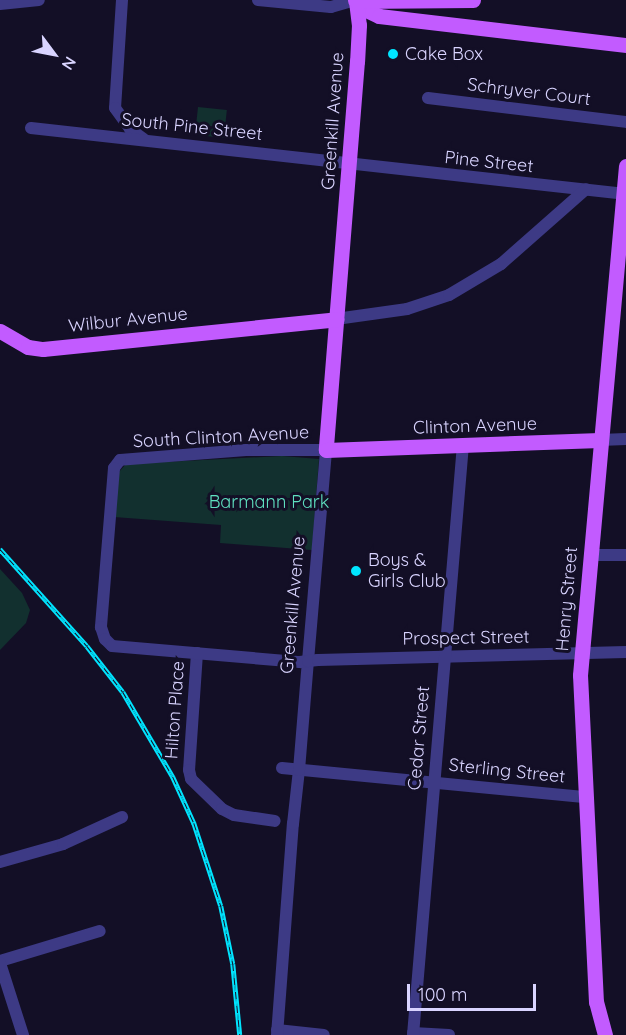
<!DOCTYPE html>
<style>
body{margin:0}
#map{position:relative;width:626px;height:1035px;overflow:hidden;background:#130f26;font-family:Quicksand,sans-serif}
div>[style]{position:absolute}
.green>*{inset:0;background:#12302f;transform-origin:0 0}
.minor>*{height:12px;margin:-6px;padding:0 6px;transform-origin:6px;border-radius:6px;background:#3d3a85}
.major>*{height:15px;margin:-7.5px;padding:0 7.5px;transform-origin:7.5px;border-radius:7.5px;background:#c25bff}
.rail>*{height:4.5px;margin-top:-2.25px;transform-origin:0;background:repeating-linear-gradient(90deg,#130f26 0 7px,#00e5ff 0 14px);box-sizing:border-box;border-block:2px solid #00e5ff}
.dots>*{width:16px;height:16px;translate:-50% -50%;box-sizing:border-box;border:3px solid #130f26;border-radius:50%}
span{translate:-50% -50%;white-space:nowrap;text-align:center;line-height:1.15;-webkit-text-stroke:6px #130f26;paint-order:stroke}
.poi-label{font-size:18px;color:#d9d4ff}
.left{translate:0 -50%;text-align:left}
.street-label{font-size:18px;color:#d9d4ff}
.park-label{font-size:18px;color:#5fe0c0}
.north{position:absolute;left:24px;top:24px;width:60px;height:60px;-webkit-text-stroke:4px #130f26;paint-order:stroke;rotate:122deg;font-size:16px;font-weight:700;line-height:24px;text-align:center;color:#d9d4ff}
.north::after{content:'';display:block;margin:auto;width:21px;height:27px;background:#d9d4ff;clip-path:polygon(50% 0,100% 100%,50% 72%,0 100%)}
.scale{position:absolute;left:407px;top:984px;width:129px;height:27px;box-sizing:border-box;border:3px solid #d9d4ff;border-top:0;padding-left:8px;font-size:18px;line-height:21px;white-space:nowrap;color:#d9d4ff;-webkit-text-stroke:4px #130f26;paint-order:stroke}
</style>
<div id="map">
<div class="green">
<div style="left:198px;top:107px;width:29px;height:28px;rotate:6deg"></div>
<div style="clip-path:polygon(282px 456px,319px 459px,312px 550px,220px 543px,221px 525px,114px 517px,118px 473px,126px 464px)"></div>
<div style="clip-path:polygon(0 569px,22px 593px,30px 610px,26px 623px,0 650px)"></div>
</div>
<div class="minor">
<div style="left:122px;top:0;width:108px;rotate:93.7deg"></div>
<div style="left:115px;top:108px;width:26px;rotate:54deg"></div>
<div style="left:130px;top:129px;width:17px;rotate:36deg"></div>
<div style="left:258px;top:0;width:73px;rotate:5.5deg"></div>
<div style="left:331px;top:7px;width:26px;rotate:-16deg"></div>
<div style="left:0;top:4px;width:39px;rotate:-6deg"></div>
<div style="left:428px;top:98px;width:199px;rotate:6.9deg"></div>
<div style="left:31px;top:128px;width:599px;rotate:6.33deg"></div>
<div style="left:336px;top:319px;width:72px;rotate:-8deg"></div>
<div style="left:407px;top:309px;width:44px;rotate:-18.4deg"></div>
<div style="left:449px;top:295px;width:61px;rotate:-30.8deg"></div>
<div style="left:501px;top:264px;width:113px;rotate:-41.4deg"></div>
<div style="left:600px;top:440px;width:26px;rotate:-2deg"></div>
<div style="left:590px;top:555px;width:36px"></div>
<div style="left:197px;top:653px;width:117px;rotate:93.9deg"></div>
<div style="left:189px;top:770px;width:9px;rotate:77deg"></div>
<div style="left:191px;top:779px;width:43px;rotate:44.1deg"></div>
<div style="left:222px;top:809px;width:13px;rotate:27deg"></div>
<div style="left:234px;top:815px;width:41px;rotate:8.3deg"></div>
<div style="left:282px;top:768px;width:303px;rotate:5.5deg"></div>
<div style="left:0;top:862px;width:66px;rotate:-15.9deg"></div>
<div style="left:63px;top:844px;width:65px;rotate:-24.6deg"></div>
<div style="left:0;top:961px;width:104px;rotate:-16.7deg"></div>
<div style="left:0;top:963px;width:76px;rotate:72.3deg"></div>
<div style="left:277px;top:1030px;width:47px;rotate:6.1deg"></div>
<div style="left:413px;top:1033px;width:36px;rotate:3deg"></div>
<div style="left:277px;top:1035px;width:212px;rotate:-85.7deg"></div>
<div style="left:293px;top:824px;width:54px;rotate:-83.7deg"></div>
<div style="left:299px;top:770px;width:109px;rotate:-85.3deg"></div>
<div style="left:308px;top:661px;width:212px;rotate:-85.1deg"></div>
<div style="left:326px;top:450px;width:80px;rotate:180deg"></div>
<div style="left:246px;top:450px;width:126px;rotate:175.5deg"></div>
<div style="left:120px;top:460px;width:10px;rotate:127deg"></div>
<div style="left:114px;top:468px;width:160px;rotate:94.7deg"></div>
<div style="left:101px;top:627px;width:13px;rotate:72deg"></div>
<div style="left:105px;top:639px;width:10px;rotate:45deg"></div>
<div style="left:112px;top:646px;width:189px;rotate:4.9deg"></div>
<div style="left:300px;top:662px;width:8px;rotate:-7deg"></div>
<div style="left:308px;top:661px;width:10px;rotate:-6deg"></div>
<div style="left:318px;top:660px;width:308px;rotate:-1.5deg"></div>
<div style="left:413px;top:1035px;width:592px;rotate:-85.16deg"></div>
</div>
<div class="major">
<div style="left:355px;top:0;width:15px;rotate:42deg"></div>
<div style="left:366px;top:10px;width:14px;rotate:25deg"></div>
<div style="left:379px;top:16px;width:249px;rotate:6.7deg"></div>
<div style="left:356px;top:1px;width:24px;rotate:83deg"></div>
<div style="left:359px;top:25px;width:36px;rotate:93deg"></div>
<div style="left:357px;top:61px;width:390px;rotate:94.6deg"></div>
<div style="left:326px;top:450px;width:274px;rotate:-2.1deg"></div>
<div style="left:356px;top:1px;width:117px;rotate:-0.5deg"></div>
<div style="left:0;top:331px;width:32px;rotate:30deg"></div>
<div style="left:28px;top:347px;width:15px;rotate:8deg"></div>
<div style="left:43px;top:349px;width:295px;rotate:-5.8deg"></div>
<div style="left:605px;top:1035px;width:34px;rotate:-105deg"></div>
<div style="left:596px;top:1002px;width:327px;rotate:-92.8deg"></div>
<div style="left:580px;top:675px;width:511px;rotate:-84.84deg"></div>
</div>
<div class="rail">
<div style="left:0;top:549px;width:130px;rotate:48.1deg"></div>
<div style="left:87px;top:646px;width:58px;rotate:52deg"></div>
<div style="left:123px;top:692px;width:99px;rotate:59.5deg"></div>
<div style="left:173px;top:777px;width:51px;rotate:65.5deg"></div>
<div style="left:194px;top:823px;width:87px;rotate:72deg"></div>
<div style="left:221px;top:906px;width:59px;rotate:78.3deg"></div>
<div style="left:233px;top:964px;width:71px;rotate:84.4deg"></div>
</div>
<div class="dots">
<div style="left:393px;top:54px;background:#00e5ff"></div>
<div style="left:356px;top:571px;background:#00e5ff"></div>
</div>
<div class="poi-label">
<span class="left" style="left:405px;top:54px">Cake Box</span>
<span class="left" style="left:368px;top:571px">Boys &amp;<br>Girls Club</span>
</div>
<div class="street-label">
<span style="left:529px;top:92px;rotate:7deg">Schryver Court</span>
<span style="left:333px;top:121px;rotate:-86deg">Greenkill Avenue</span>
<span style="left:192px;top:127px;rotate:6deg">South Pine Street</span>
<span style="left:489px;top:162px;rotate:6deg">Pine Street</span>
<span style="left:128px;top:320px;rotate:-6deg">Wilbur Avenue</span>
<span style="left:475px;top:426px;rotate:-2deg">Clinton Avenue</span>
<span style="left:221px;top:437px;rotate:-3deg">South Clinton Avenue</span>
<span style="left:567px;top:599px;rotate:-85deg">Henry Street</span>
<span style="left:293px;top:605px;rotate:-85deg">Greenkill Avenue</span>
<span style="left:466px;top:638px;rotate:-1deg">Prospect Street</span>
<span style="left:175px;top:710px;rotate:-86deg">Hilton Place</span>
<span style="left:419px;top:738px;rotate:-85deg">Cedar Street</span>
<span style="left:507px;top:771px;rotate:6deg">Sterling Street</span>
</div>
<div class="park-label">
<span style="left:269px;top:502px">Barmann Park</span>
</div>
<div class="north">N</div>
<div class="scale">100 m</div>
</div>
